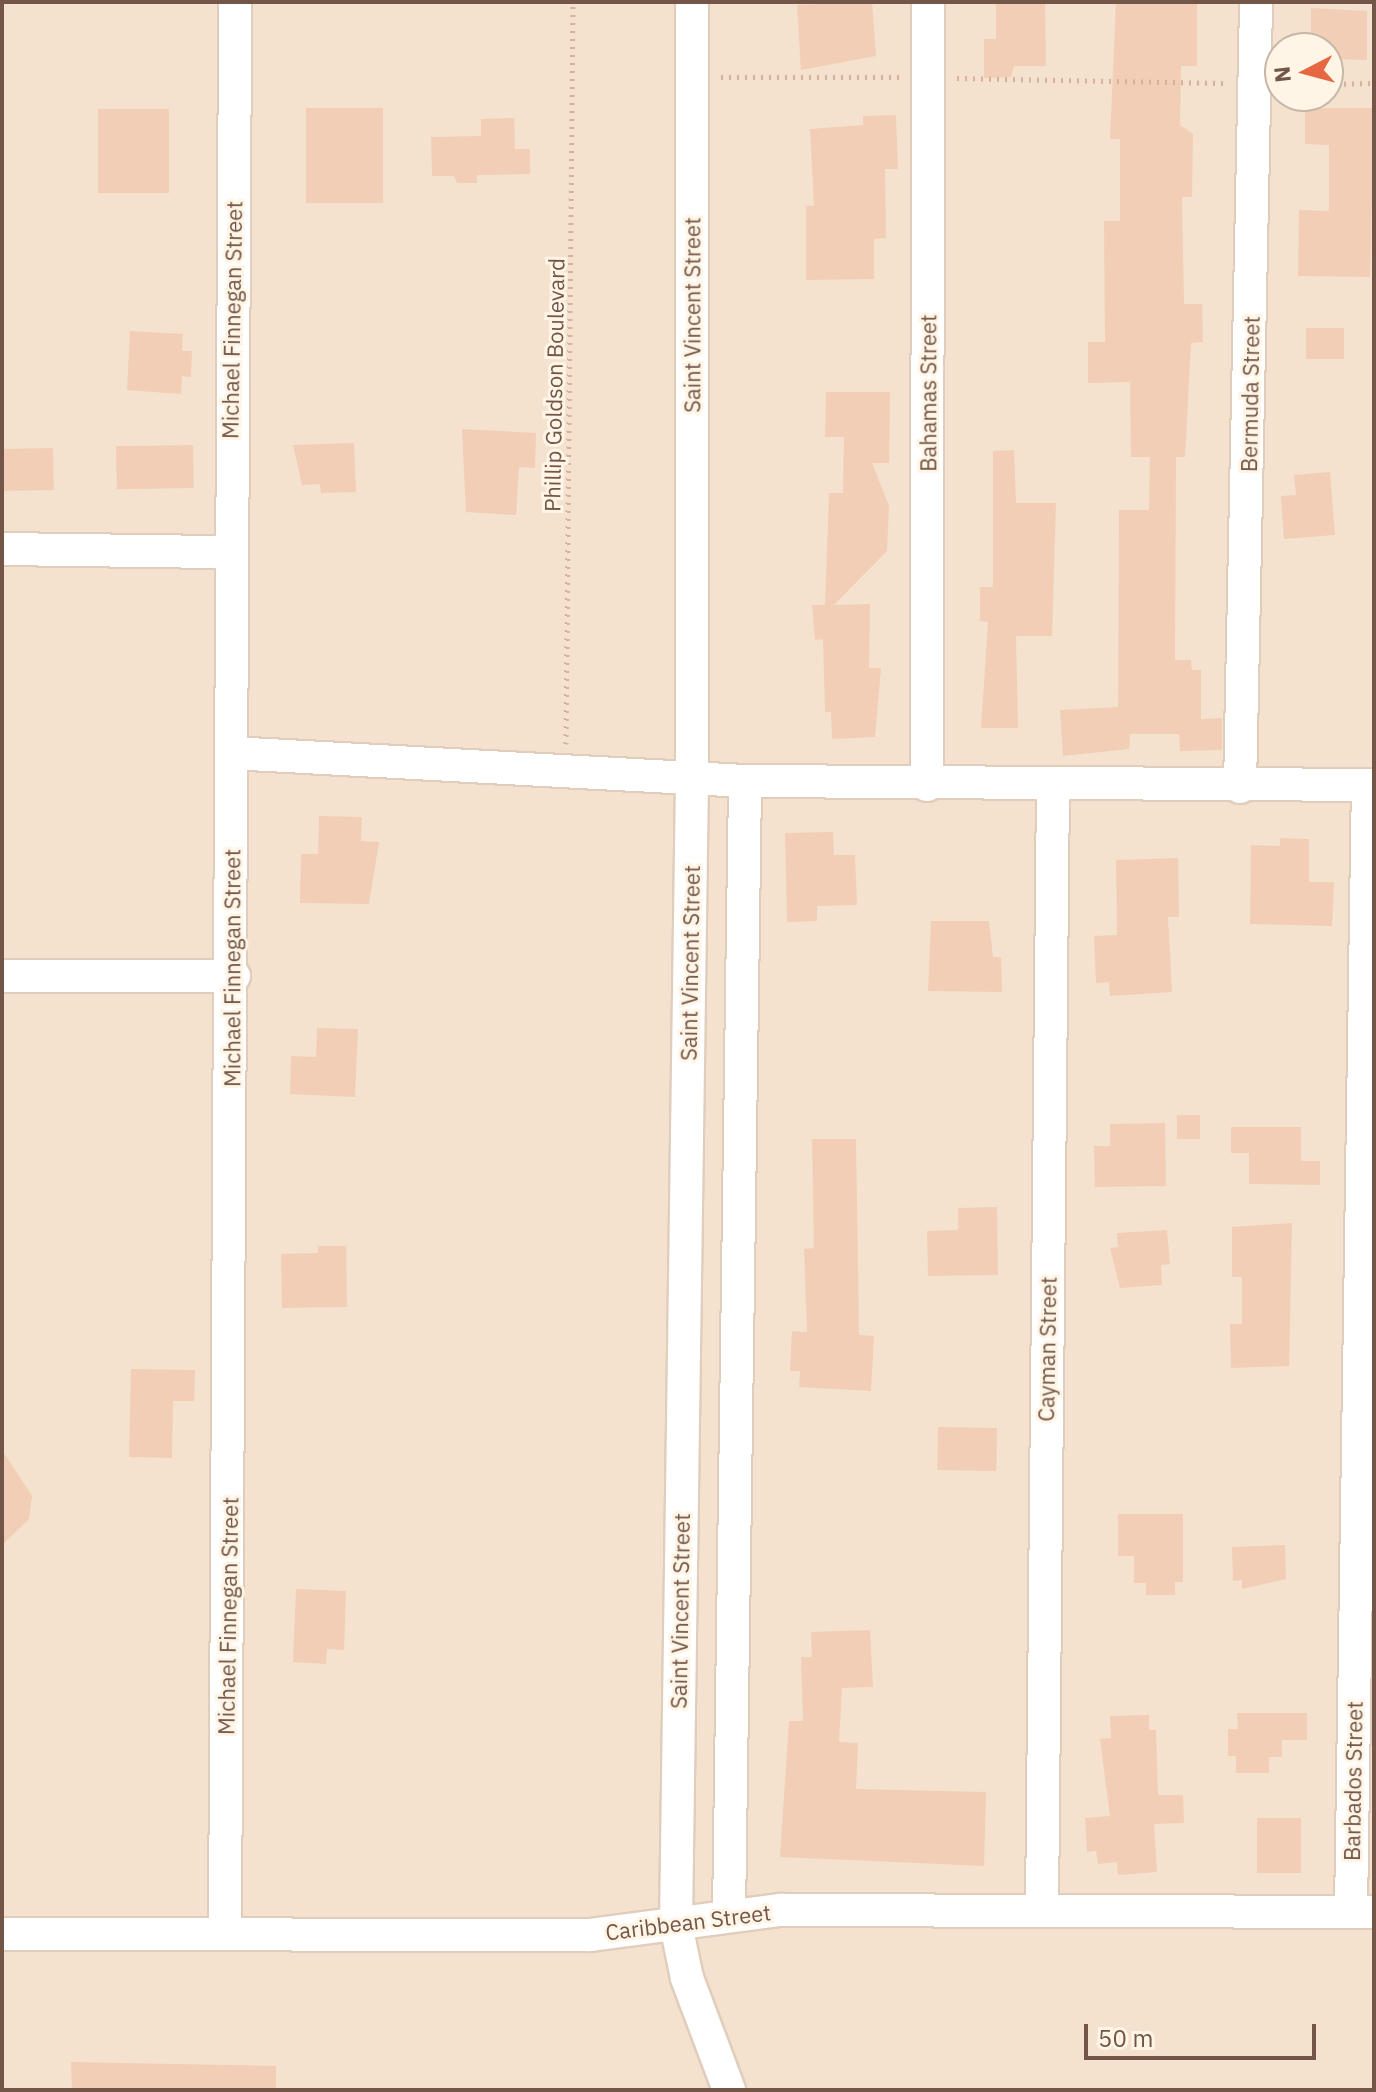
<!DOCTYPE html>
<style>
body{margin:0}
#map{position:relative;width:1376px;height:2092px;overflow:hidden;background:#fcf1e0;font-family:"IBM Plex Sans",sans-serif}
div>[style]{position:absolute}
.residential>*{inset:0;background:#f4e2ce}
.building>*{inset:0;background:#f2ceb7;transform-origin:0 0}
.path>*{height:5px;margin-top:-2.5px;transform-origin:0;background:repeating-linear-gradient(90deg,#d6b19b 0 2px,transparent 0 8px)}
.roads{filter:drop-shadow(2px 0 #e0cdbc) drop-shadow(-2px 0 #e0cdbc) drop-shadow(0 2px #e0cdbc) drop-shadow(0 -2px #e0cdbc)}
.minor>*{height:32px;margin:-16px;padding:0 16px;transform-origin:16px;border-radius:16px;background:#fff}
span{translate:-50% -50%;white-space:nowrap;text-align:center;line-height:1.15;-webkit-text-stroke:6px #fff5e6;paint-order:stroke}
.street-label{font-size:22px;color:#735647}
.frame{position:absolute;inset:0;border:4px solid #735647;pointer-events:none}
.north{position:absolute;left:1264px;top:32px;width:80px;height:80px;box-sizing:border-box;background:#fff5e6;border:2px solid #c7b5a6;border-radius:50%;rotate:264deg;font-size:22px;font-weight:700;line-height:32px;text-align:center;color:#735647}
.north::after{content:'';display:block;margin:auto;width:28px;height:36px;background:#e86743;clip-path:polygon(50% 0,100% 100%,50% 72%,0 100%)}
.scale{position:absolute;left:1084px;top:2024px;width:232px;height:36px;box-sizing:border-box;border:4px solid #735647;border-top:0;padding-left:10px;font-size:24px;line-height:28px;white-space:nowrap;color:#735647;-webkit-text-stroke:6px #fff5e6;paint-order:stroke}
</style>
<div id="map">
<div class="residential">
<div style="clip-path:polygon(evenodd,2px 2px,1374px 2px,1374px 2090px,2px 2090px,2px 2px,1280px 48px,1328px 48px,1328px 96px,1280px 96px,1280px 48px)"></div>
</div>
<div class="building">
<div style="clip-path:polygon(872px 2px,876px 56px,801px 70px,797px 5px)"></div>
<div style="clip-path:polygon(996px 2px,1045px 2px,1046px 66px,1014px 66px,1011px 77px,984px 78px,984px 39px,996px 39px)"></div>
<div style="clip-path:polygon(1116px 2px,1197px 2px,1197px 66px,1181px 66px,1180px 125px,1193px 134px,1192px 197px,1182px 197px,1184px 304px,1202px 304px,1203px 342px,1191px 343px,1185px 457px,1176px 457px,1175px 660px,1191px 660px,1192px 670px,1201px 670px,1201px 719px,1222px 718px,1222px 750px,1180px 751px,1179px 734px,1130px 734px,1129px 749px,1063px 756px,1060px 710px,1118px 707px,1119px 510px,1149px 510px,1150px 457px,1131px 457px,1130px 382px,1088px 383px,1088px 342px,1105px 342px,1104px 221px,1120px 221px,1120px 139px,1110px 139px)"></div>
<div style="clip-path:polygon(1311px 8px,1367px 11px,1367px 60px,1328px 59px,1328px 48px,1311px 48px)"></div>
<div style="left:306px;top:108px;width:77px;height:95px"></div>
<div style="clip-path:polygon(1305px 108px,1374px 108px,1370px 277px,1298px 276px,1299px 210px,1329px 211px,1329px 145px,1305px 144px)"></div>
<div style="left:98px;top:109px;width:71px;height:84px"></div>
<div style="clip-path:polygon(896px 115px,898px 169px,885px 169px,886px 238px,874px 239px,874px 279px,806px 280px,806px 206px,814px 206px,810px 129px,863px 125px,863px 116px)"></div>
<div style="clip-path:polygon(514px 118px,515px 149px,530px 149px,530px 174px,477px 175px,477px 183px,457px 183px,454px 176px,432px 176px,431px 137px,481px 136px,481px 119px)"></div>
<div style="left:1344px;top:328px;width:31px;height:38px;rotate:90deg"></div>
<div style="clip-path:polygon(130px 331px,183px 334px,182px 351px,192px 351px,191px 377px,182px 376px,181px 394px,127px 390px)"></div>
<div style="clip-path:polygon(826px 392px,890px 392px,889px 463px,872px 463px,889px 506px,887px 551px,834px 605px,870px 604px,869px 668px,881px 668px,875px 737px,832px 739px,831px 712px,825px 712px,823px 639px,815px 640px,812px 605px,825px 605px,829px 493px,843px 493px,844px 437px,825px 437px)"></div>
<div style="clip-path:polygon(462px 429px,536px 433px,535px 468px,519px 467px,516px 515px,466px 512px)"></div>
<div style="clip-path:polygon(354px 443px,356px 492px,321px 493px,320px 484px,302px 485px,293px 445px)"></div>
<div style="left:193px;top:445px;width:43px;height:77px;rotate:89deg"></div>
<div style="left:53px;top:448px;width:42px;height:51px;rotate:89deg"></div>
<div style="clip-path:polygon(1014px 450px,1016px 503px,1056px 503px,1052px 636px,1016px 636px,1018px 728px,981px 728px,988px 622px,980px 621px,980px 587px,993px 587px,993px 451px)"></div>
<div style="clip-path:polygon(1330px 472px,1335px 535px,1284px 539px,1281px 496px,1296px 495px,1294px 475px)"></div>
<div style="clip-path:polygon(319px 816px,362px 817px,361px 841px,379px 842px,369px 904px,300px 903px,301px 854px,318px 854px)"></div>
<div style="clip-path:polygon(833px 832px,834px 855px,855px 855px,857px 905px,817px 906px,817px 921px,787px 922px,785px 833px)"></div>
<div style="clip-path:polygon(1280px 838px,1309px 839px,1309px 882px,1334px 882px,1332px 926px,1250px 924px,1251px 845px,1280px 846px)"></div>
<div style="clip-path:polygon(1178px 858px,1179px 917px,1168px 917px,1172px 992px,1110px 996px,1109px 982px,1096px 983px,1094px 936px,1117px 935px,1116px 860px)"></div>
<div style="clip-path:polygon(931px 921px,989px 921px,993px 957px,1001px 957px,1002px 992px,928px 991px)"></div>
<div style="clip-path:polygon(317px 1028px,358px 1029px,355px 1097px,290px 1094px,291px 1056px,316px 1057px)"></div>
<div style="left:1177px;top:1115px;width:23px;height:24px"></div>
<div style="clip-path:polygon(1165px 1123px,1166px 1186px,1095px 1187px,1094px 1146px,1110px 1146px,1110px 1124px)"></div>
<div style="clip-path:polygon(1231px 1127px,1301px 1127px,1301px 1161px,1320px 1161px,1320px 1185px,1249px 1184px,1249px 1153px,1231px 1153px)"></div>
<div style="clip-path:polygon(812px 1139px,856px 1139px,859px 1335px,874px 1336px,871px 1391px,799px 1387px,800px 1371px,790px 1371px,792px 1331px,807px 1332px,804px 1249px,814px 1248px)"></div>
<div style="clip-path:polygon(997px 1207px,998px 1275px,928px 1276px,927px 1231px,958px 1230px,958px 1208px)"></div>
<div style="clip-path:polygon(1292px 1223px,1289px 1366px,1231px 1368px,1230px 1324px,1242px 1324px,1242px 1277px,1232px 1277px,1232px 1227px)"></div>
<div style="clip-path:polygon(1167px 1230px,1170px 1264px,1161px 1265px,1162px 1285px,1120px 1288px,1110px 1248px,1118px 1247px,1117px 1233px)"></div>
<div style="clip-path:polygon(318px 1246px,346px 1246px,347px 1307px,282px 1308px,281px 1254px,318px 1253px)"></div>
<div style="clip-path:polygon(131px 1369px,195px 1370px,194px 1401px,173px 1401px,172px 1458px,129px 1457px)"></div>
<div style="left:938px;top:1427px;width:59px;height:43px;rotate:1deg"></div>
<div style="clip-path:polygon(2px 1450px,32px 1496px,29px 1519px,2px 1545px)"></div>
<div style="clip-path:polygon(1118px 1514px,1183px 1514px,1183px 1582px,1175px 1582px,1175px 1595px,1146px 1595px,1146px 1583px,1134px 1583px,1134px 1556px,1118px 1556px)"></div>
<div style="clip-path:polygon(1285px 1545px,1286px 1579px,1242px 1589px,1242px 1580px,1233px 1581px,1232px 1547px)"></div>
<div style="clip-path:polygon(296px 1589px,346px 1591px,344px 1650px,327px 1649px,326px 1664px,293px 1662px)"></div>
<div style="clip-path:polygon(870px 1630px,873px 1687px,842px 1688px,839px 1742px,858px 1743px,856px 1789px,986px 1792px,984px 1866px,780px 1857px,789px 1721px,803px 1721px,801px 1657px,812px 1657px,811px 1632px)"></div>
<div style="clip-path:polygon(1237px 1713px,1307px 1713px,1307px 1740px,1282px 1740px,1282px 1757px,1269px 1757px,1269px 1773px,1236px 1773px,1236px 1756px,1228px 1756px,1228px 1729px,1238px 1729px)"></div>
<div style="clip-path:polygon(1149px 1715px,1149px 1730px,1156px 1730px,1158px 1795px,1183px 1795px,1184px 1823px,1154px 1824px,1157px 1872px,1118px 1875px,1117px 1862px,1098px 1864px,1096px 1851px,1087px 1852px,1085px 1818px,1110px 1816px,1100px 1739px,1111px 1738px,1110px 1716px)"></div>
<div style="left:1257px;top:1818px;width:44px;height:55px"></div>
<div style="clip-path:polygon(71px 2062px,276px 2066px,276px 2090px,72px 2090px)"></div>
</div>
<div class="path">
<div style="left:721px;top:77px;width:178px"></div>
<div style="left:957px;top:78px;width:266px;rotate:1.1deg"></div>
<div style="left:1328px;top:84px;width:46px;rotate:-1.2deg"></div>
<div style="left:566px;top:744px;width:742px;rotate:-89.46deg"></div>
</div>
<div class="roads">
<div class="minor">
<div style="left:692px;top:2px;width:776px;rotate:90deg"></div>
<div style="left:692px;top:778px;width:1147px;rotate:90.8deg"></div>
<div style="left:676px;top:1925px;width:54px;rotate:78.3deg"></div>
<div style="left:687px;top:1978px;width:120px;rotate:69.4deg"></div>
<div style="left:2px;top:549px;width:227px;rotate:0.8deg"></div>
<div style="left:231px;top:753px;width:515px;rotate:3.12deg"></div>
<div style="left:745px;top:781px;width:629px;rotate:0.36deg"></div>
<div style="left:927px;top:785px;width:783px;rotate:-89.93deg"></div>
<div style="left:1240px;top:787px;width:785px;rotate:-88.83deg"></div>
<div style="left:2px;top:976px;width:232px"></div>
<div style="left:1042px;top:1910px;width:1122px;rotate:-89.44deg"></div>
<div style="left:1351px;top:1912px;width:1127px;rotate:-89.14deg"></div>
<div style="left:729px;top:1915px;width:1134px;rotate:-89.19deg"></div>
<div style="left:2px;top:1934px;width:588px;rotate:0.1deg"></div>
<div style="left:590px;top:1935px;width:193px;rotate:-7.5deg"></div>
<div style="left:781px;top:1910px;width:593px;rotate:0.19deg"></div>
<div style="left:225px;top:1934px;width:1932px;rotate:-89.7deg"></div>
</div>
</div>
<div class="street-label">
<span style="left:692px;top:315px;rotate:-90deg">Saint Vincent Street</span>
<span style="left:232px;top:320px;rotate:-89deg">Michael Finnegan Street</span>
<span style="left:554px;top:385px;rotate:-89deg">Phillip Goldson Boulevard</span>
<span style="left:928px;top:393px;rotate:-90deg">Bahamas Street</span>
<span style="left:1250px;top:394px;rotate:-89deg">Bermuda Street</span>
<span style="left:690px;top:963px;rotate:-89deg">Saint Vincent Street</span>
<span style="left:232px;top:968px;rotate:-90deg">Michael Finnegan Street</span>
<span style="left:1047px;top:1349px;rotate:-89deg">Cayman Street</span>
<span style="left:680px;top:1611px;rotate:-89deg">Saint Vincent Street</span>
<span style="left:228px;top:1616px;rotate:-89deg">Michael Finnegan Street</span>
<span style="left:1353px;top:1781px;rotate:-89deg">Barbados Street</span>
<span style="left:688px;top:1922px;rotate:-7deg">Caribbean Street</span>
</div>
<div class="frame"></div>
<div class="north">N</div>
<div class="scale">50 m</div>
</div>
